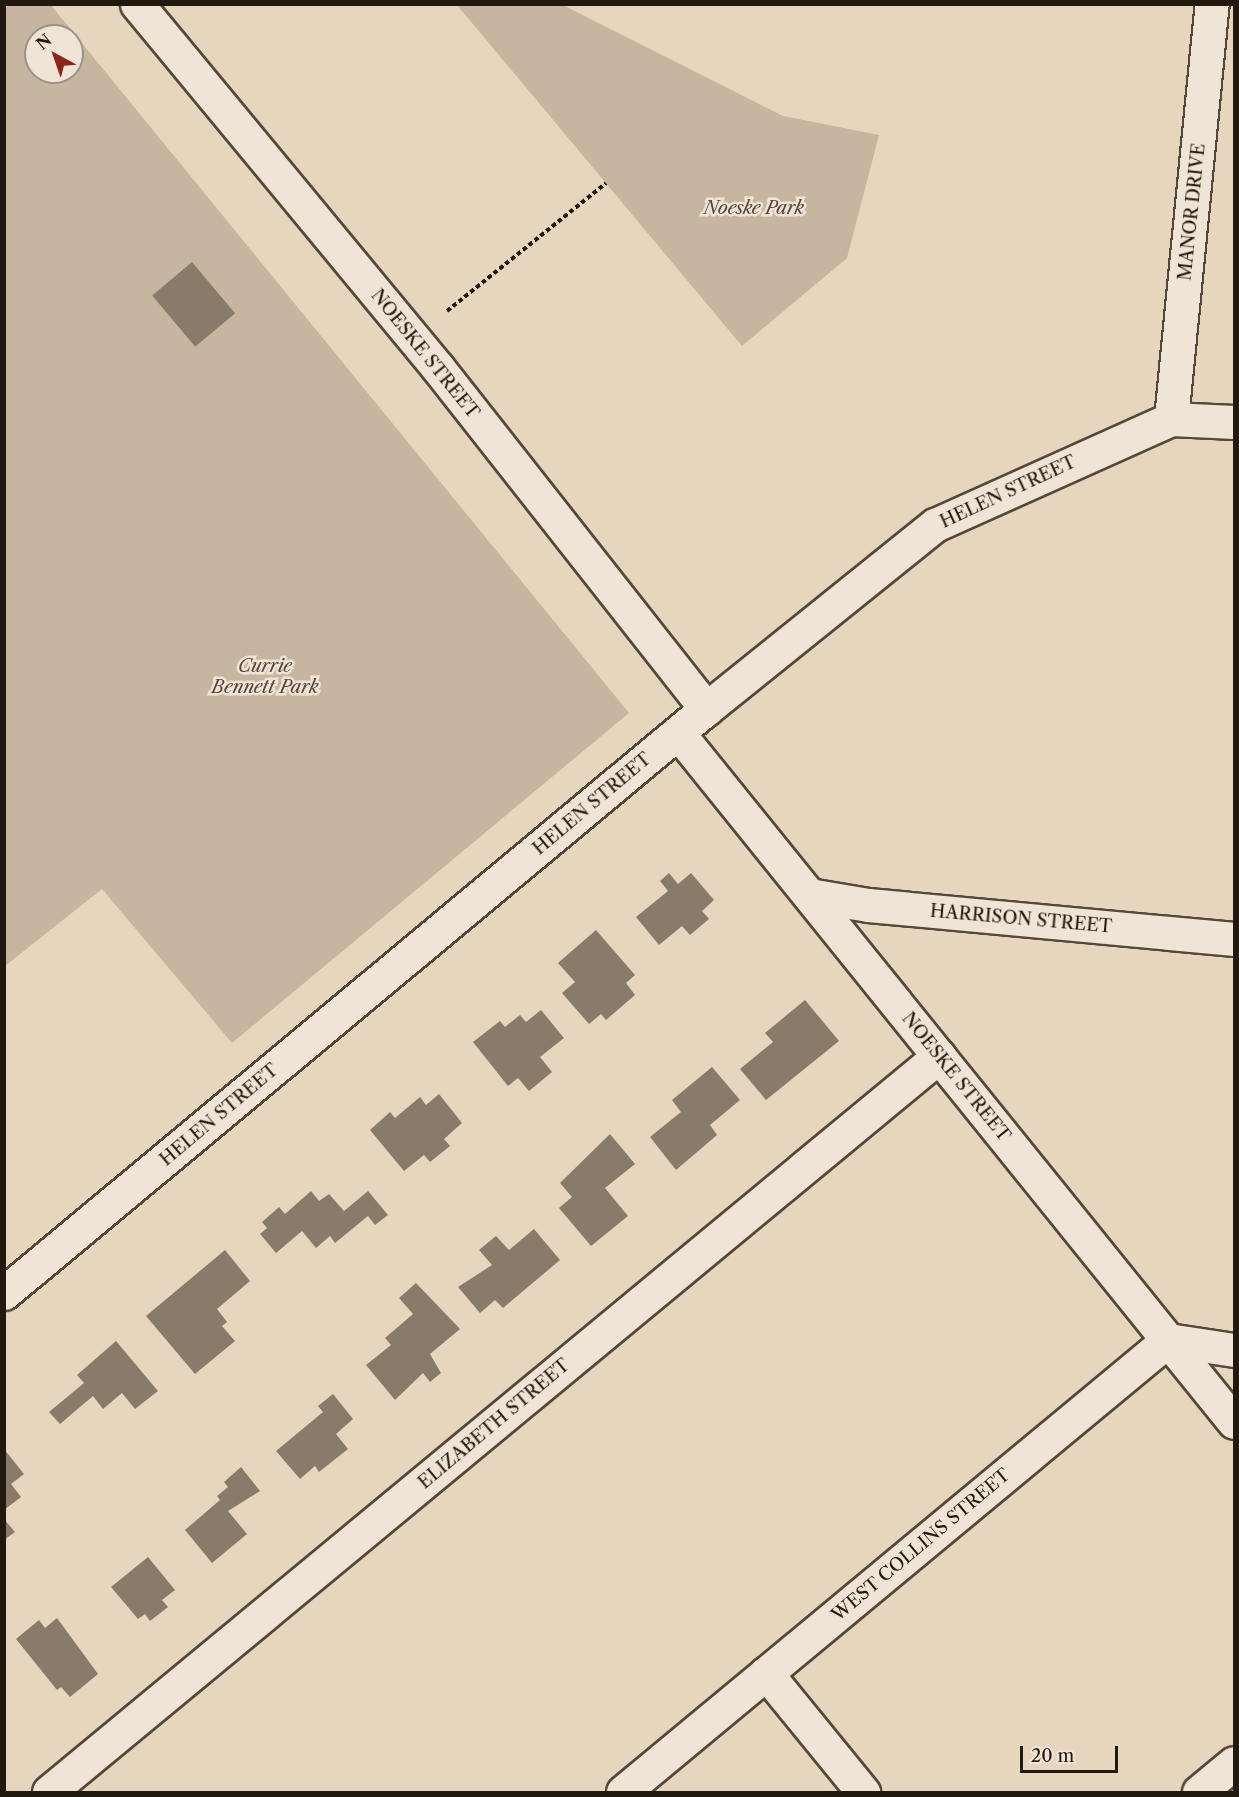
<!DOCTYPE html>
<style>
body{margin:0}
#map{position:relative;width:1239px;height:1797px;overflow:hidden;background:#e7d6be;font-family:"Libre Caslon Text",serif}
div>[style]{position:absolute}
.green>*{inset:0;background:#c6b6a0}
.building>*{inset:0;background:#897b69;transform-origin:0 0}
.path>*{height:4px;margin-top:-2px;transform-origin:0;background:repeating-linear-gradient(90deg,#23180d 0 4.5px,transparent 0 7.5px)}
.roads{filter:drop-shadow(2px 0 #544839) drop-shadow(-2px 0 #544839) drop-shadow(0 2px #544839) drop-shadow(0 -2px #544839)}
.minor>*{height:33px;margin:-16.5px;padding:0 16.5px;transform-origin:16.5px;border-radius:16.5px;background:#efe4d5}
span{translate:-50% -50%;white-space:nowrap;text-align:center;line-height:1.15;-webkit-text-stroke:5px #efe4d5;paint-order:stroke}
.park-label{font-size:18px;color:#544739;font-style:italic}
.street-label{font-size:18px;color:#23180d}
.frame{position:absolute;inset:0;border:6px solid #23180d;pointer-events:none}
.north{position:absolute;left:24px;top:24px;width:60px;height:60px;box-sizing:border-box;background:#efe4d5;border:2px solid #9d9285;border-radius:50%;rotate:320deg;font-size:16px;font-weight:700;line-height:24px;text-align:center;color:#23180d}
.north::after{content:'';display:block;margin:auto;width:21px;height:27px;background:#8f2418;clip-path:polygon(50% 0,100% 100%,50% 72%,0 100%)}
.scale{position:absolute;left:1020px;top:1746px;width:98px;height:27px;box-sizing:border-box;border:3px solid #23180d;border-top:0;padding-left:8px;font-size:18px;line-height:21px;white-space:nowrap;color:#23180d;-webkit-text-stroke:4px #efe4d5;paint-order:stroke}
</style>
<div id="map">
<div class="green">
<div style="clip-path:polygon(evenodd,50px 4px,629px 713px,232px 1043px,102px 889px,5px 966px,4px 5px,50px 4px,36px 36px,72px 36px,72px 72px,36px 72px,36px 36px)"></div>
<div style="clip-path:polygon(457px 5px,563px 5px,783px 116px,879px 135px,847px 258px,742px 346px)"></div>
</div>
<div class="building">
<div style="left:192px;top:262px;width:67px;height:52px;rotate:50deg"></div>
<div style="clip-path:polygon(669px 873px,678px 884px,691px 873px,714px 900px,702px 911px,709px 919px,690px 935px,682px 926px,659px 945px,636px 917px,668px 891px,660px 881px)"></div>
<div style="clip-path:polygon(596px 930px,635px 975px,626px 983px,635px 995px,606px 1020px,601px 1014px,589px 1024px,562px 993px,575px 982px,558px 963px)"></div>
<div style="clip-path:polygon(805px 1000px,839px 1041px,766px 1100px,740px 1069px,773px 1042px,765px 1033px)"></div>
<div style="clip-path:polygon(541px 1010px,564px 1038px,540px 1057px,552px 1072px,529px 1091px,518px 1078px,508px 1086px,473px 1042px,500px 1021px,505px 1027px,520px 1015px,526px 1022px)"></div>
<div style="clip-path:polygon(712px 1067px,740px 1100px,710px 1125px,717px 1135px,676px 1170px,650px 1137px,681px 1112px,672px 1100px)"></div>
<div style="clip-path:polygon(439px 1094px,462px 1123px,444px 1139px,450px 1146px,430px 1162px,424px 1155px,404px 1171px,370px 1130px,390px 1112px,395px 1118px,420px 1097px,426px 1105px)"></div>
<div style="clip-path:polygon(610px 1134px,635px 1164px,605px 1188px,628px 1216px,591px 1246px,559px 1208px,572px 1197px,560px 1183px)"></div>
<div style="clip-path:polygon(311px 1191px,319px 1201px,329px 1194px,344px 1211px,368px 1191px,388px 1215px,375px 1225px,368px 1216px,335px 1243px,330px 1236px,316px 1248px,302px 1231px,276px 1253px,260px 1234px,267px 1228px,262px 1222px,279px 1207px,285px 1214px)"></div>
<div style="clip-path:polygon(534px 1229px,560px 1260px,503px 1308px,495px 1300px,480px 1313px,458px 1287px,492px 1265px,479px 1250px,496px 1236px,509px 1250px)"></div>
<div style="clip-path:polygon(225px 1250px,250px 1281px,217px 1309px,227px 1322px,222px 1326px,235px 1341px,195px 1374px,146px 1316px)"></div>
<div style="clip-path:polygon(416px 1283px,460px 1329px,430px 1354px,441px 1373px,430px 1382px,423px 1373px,395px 1400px,366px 1365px,391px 1345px,385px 1338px,413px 1314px,399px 1298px)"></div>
<div style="clip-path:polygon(116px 1341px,158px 1391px,135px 1409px,122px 1393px,103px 1409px,93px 1396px,60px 1424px,49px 1412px,84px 1383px,77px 1375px)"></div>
<div style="clip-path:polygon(333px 1394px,353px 1419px,336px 1434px,348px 1449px,319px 1472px,315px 1466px,300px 1479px,276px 1451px,323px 1412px,318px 1406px)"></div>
<div style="clip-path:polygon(4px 1449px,24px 1474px,11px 1484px,21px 1497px,4px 1510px)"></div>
<div style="clip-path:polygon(241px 1467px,260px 1491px,228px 1511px,247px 1534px,212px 1563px,185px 1530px,220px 1500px,217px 1496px,228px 1487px,224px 1482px)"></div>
<div style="clip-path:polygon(4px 1519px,15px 1532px,4px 1540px)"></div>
<div style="clip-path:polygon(148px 1557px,175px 1590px,162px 1600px,168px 1607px,150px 1621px,145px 1614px,138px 1619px,111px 1587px)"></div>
<div style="clip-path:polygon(57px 1618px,98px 1674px,70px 1697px,61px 1687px,57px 1690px,16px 1639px,39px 1620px,45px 1628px)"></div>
</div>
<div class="path">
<div style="left:447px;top:311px;width:204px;rotate:-38.8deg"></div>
</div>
<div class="roads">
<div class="minor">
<div style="left:137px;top:4px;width:472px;rotate:50.4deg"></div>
<div style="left:438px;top:368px;width:434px;rotate:51.8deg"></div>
<div style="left:1171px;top:419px;width:417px;rotate:-84.4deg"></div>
<div style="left:678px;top:733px;width:885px;rotate:51.1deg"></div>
<div style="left:809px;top:895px;width:60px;rotate:9.6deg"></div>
<div style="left:868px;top:905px;width:368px;rotate:5.3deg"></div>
<div style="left:4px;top:1293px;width:913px;rotate:-39.76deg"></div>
<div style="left:706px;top:709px;width:294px;rotate:-38.8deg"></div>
<div style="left:935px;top:525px;width:259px;rotate:-24.2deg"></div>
<div style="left:1171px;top:419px;width:63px;rotate:2.7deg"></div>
<div style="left:766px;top:1673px;width:154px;rotate:50.8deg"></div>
<div style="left:49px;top:1792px;width:1155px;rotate:-39.59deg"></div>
<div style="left:623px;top:1792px;width:708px;rotate:-39.67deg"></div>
<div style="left:1168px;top:1340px;width:67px;rotate:8.6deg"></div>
<div style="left:1199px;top:1792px;width:45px;rotate:-39.6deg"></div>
</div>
</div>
<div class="park-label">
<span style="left:754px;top:208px">Noeske Park</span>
<span style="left:265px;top:677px">Currie<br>Bennett Park</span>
</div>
<div class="street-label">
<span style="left:1192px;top:212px;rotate:-84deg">MANOR DRIVE</span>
<span style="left:425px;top:354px;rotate:51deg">NOESKE STREET</span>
<span style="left:1008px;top:492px;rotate:-25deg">HELEN STREET</span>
<span style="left:592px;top:804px;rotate:-40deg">HELEN STREET</span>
<span style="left:1021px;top:919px;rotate:5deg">HARRISON STREET</span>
<span style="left:956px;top:1077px;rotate:51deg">NOESKE STREET</span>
<span style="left:219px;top:1115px;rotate:-40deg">HELEN STREET</span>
<span style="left:494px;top:1424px;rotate:-40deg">ELIZABETH STREET</span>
<span style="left:921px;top:1545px;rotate:-40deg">WEST COLLINS STREET</span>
</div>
<div class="frame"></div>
<div class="north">N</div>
<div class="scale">20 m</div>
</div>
